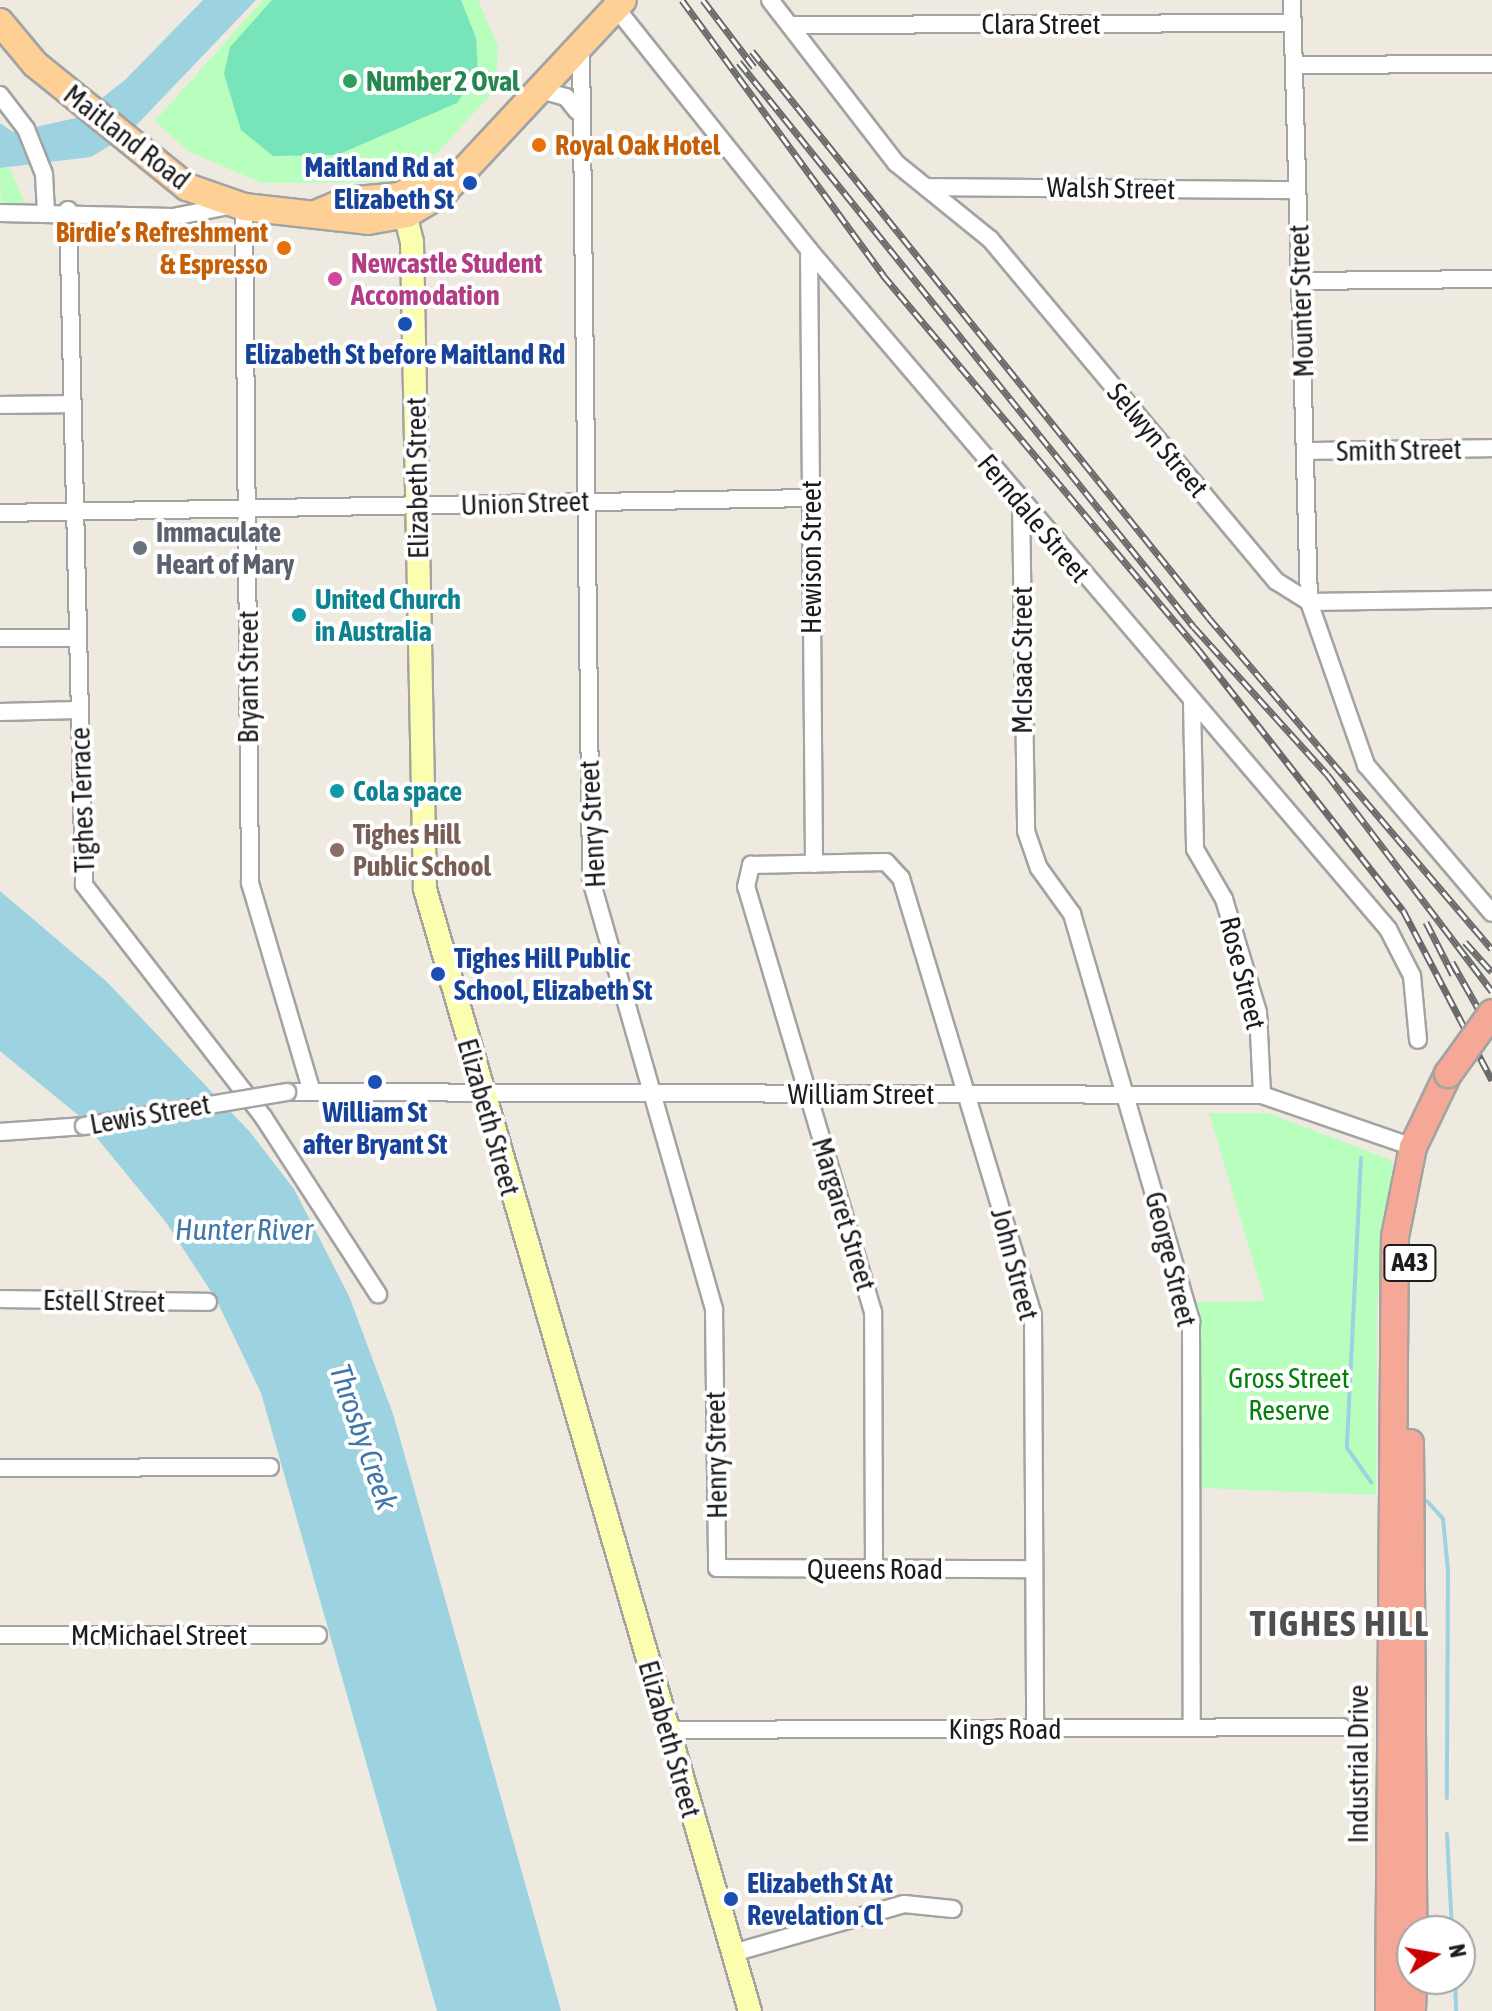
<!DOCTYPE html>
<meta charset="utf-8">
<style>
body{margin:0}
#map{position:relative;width:1492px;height:2011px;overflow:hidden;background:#eeeae0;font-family:"Asap Condensed",sans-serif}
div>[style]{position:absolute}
.park>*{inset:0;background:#b8febd}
.pitch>*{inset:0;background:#77e5b9}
.water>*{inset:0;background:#9dd2e0}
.stream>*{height:4px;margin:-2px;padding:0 2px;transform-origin:2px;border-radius:2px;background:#9dd2e0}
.roads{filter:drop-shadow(2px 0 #a3a3a3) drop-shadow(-2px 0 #a3a3a3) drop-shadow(0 2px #a3a3a3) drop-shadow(0 -2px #a3a3a3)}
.minor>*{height:16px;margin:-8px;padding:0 8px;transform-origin:8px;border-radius:8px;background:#fff}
.secondary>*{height:22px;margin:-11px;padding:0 11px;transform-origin:11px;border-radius:11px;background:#fbfeae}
.primary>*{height:26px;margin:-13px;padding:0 13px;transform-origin:13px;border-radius:13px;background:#ffd095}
.trunk>*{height:26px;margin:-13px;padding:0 13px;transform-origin:13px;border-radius:13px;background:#f6a896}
.rail>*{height:7px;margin-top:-3.5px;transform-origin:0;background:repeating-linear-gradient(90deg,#fff 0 12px,#6a6a6a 0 24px);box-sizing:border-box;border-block:2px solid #6a6a6a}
.bridges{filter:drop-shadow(2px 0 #a3a3a3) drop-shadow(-2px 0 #a3a3a3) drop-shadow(0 2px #a3a3a3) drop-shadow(0 -2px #a3a3a3)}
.minor-bridge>*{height:16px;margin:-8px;padding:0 8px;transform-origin:8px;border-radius:8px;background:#fff}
.trunk-bridge>*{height:26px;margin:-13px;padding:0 13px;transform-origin:13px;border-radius:13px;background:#f6a896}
.dots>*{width:22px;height:22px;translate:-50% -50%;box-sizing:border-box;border:4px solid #fff;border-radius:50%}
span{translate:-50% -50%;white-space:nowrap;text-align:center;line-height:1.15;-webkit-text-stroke:8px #fff;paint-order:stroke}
.shield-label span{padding:2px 6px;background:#fff;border:2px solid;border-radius:6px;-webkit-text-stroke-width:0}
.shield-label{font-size:26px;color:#1c1c1c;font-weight:700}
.street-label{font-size:28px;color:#1c1c1c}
.leisure-label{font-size:28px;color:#27864d;font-weight:700}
.left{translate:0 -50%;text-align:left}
.food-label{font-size:28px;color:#c56008;font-weight:700}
.right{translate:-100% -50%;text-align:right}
.transit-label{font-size:28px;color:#164399;font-weight:700}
.hotel-label{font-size:28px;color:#b23c85;font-weight:700}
.worship-label{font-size:28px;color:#5b616d;font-weight:700}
.culture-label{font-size:28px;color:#0d838f;font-weight:700}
.education-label{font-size:28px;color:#785e54;font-weight:700}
.park-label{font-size:28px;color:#03810b}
.water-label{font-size:30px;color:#3f77aa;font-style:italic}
.district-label{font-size:36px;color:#4f4f4f;font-weight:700;letter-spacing:2px}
.north{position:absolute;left:1396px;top:1915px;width:80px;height:80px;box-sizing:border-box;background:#fff;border:2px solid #a4a4a4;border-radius:50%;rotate:79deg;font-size:22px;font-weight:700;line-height:32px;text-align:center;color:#1c1c1c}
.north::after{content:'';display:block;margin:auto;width:28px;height:36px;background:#c80003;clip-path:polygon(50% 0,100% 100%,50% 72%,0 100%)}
</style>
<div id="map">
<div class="park">
<div style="clip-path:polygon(263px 0,478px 0,498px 46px,495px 90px,437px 153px,393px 182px,262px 183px,188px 151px,155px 121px)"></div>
<div style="clip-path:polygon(0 168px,10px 169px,25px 203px,1px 205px)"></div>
<div style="clip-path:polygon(1209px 1113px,1268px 1113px,1393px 1161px,1377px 1303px,1376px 1495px,1201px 1488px,1196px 1302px,1265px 1301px)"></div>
</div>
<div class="pitch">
<div style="clip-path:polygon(272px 0,461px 0,476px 38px,478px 72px,457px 103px,337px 155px,273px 156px,241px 130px,224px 74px,230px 47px)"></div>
</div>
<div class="water">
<div style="clip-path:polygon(203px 0,256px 0,127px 135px,91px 157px,0 168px,0 123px,13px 132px,76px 118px,125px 80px)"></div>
<div style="clip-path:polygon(0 891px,106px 981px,250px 1132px,294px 1189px,349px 1296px,393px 1414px,561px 2011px,437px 2011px,261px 1393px,216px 1299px,165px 1221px,78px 1115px,0 1051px)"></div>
</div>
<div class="stream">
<div style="left:1361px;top:1158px;width:290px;rotate:92.8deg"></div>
<div style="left:1347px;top:1448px;width:42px;rotate:54.8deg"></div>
<div style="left:1427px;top:1501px;width:24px;rotate:48deg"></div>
<div style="left:1443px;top:1519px;width:52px;rotate:84.5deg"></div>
<div style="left:1448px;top:1571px;width:227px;rotate:90.3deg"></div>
<div style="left:1447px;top:1834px;width:97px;rotate:87deg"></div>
<div style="left:1455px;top:1979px;width:32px;rotate:88deg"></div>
</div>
<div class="roads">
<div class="minor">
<div style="left:770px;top:0;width:206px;rotate:52.3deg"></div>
<div style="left:896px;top:163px;width:121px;rotate:39deg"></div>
<div style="left:990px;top:239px;width:446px;rotate:50.1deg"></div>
<div style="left:1276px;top:581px;width:39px;rotate:32deg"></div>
<div style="left:1309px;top:602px;width:183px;rotate:-0.9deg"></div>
<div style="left:1292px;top:0;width:602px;rotate:88.38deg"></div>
<div style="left:1309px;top:602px;width:173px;rotate:70.7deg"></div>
<div style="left:1366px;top:765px;width:194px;rotate:49.6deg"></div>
<div style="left:616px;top:8px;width:310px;rotate:51.4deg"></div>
<div style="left:809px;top:250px;width:892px;rotate:49.54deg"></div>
<div style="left:1388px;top:929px;width:53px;rotate:62.9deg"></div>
<div style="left:1412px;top:976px;width:64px;rotate:84.6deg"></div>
<div style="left:790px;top:25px;width:503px;rotate:-0.23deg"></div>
<div style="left:581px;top:45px;width:835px;rotate:89.31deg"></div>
<div style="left:591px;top:880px;width:447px;rotate:74deg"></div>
<div style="left:714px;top:1310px;width:258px;rotate:89.3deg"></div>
<div style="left:717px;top:1568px;width:317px;rotate:0.2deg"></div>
<div style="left:1294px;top:65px;width:198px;rotate:-0.3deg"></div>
<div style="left:541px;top:90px;width:26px;rotate:16deg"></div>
<div style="left:566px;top:97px;width:18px;rotate:52deg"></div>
<div style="left:0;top:95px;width:43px;rotate:52.6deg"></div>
<div style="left:26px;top:129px;width:48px;rotate:68.2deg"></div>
<div style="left:44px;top:174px;width:36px;rotate:87deg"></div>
<div style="left:926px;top:187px;width:371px;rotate:0.5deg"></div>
<div style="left:244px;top:207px;width:676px;rotate:89.49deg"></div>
<div style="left:250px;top:883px;width:215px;rotate:73.5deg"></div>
<div style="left:68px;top:210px;width:675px;rotate:88.64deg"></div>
<div style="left:84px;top:885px;width:294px;rotate:52.3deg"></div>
<div style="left:264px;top:1118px;width:210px;rotate:57.1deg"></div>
<div style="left:0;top:213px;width:173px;rotate:1.3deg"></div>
<div style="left:173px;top:217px;width:61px;rotate:-11.3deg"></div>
<div style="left:809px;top:250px;width:614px;rotate:89.53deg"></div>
<div style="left:1300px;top:281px;width:192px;rotate:-0.6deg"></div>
<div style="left:0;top:405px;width:71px;rotate:-0.8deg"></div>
<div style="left:1305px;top:451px;width:187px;rotate:-0.9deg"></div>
<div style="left:1021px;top:504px;width:327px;rotate:89.1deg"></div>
<div style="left:1026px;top:831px;width:39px;rotate:71deg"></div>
<div style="left:1039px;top:868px;width:57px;rotate:54.3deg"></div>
<div style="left:1072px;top:914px;width:425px;rotate:73.7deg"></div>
<div style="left:1191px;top:1322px;width:405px;rotate:89.9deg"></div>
<div style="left:0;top:513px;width:811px;rotate:-1.06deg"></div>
<div style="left:0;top:638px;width:76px"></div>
<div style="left:1192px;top:703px;width:146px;rotate:88.8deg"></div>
<div style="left:1195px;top:849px;width:58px;rotate:59.9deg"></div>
<div style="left:1224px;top:899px;width:118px;rotate:73.3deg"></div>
<div style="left:1258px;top:1012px;width:83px;rotate:87.2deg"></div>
<div style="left:0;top:712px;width:78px;rotate:-1.5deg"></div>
<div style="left:287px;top:1092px;width:975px;rotate:0.18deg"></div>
<div style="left:1262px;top:1095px;width:160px;rotate:19deg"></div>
<div style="left:0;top:1132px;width:84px;rotate:-4.1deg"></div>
<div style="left:0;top:1299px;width:208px;rotate:0.8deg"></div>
<div style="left:0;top:1468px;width:270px;rotate:-0.2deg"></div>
<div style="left:874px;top:1570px;width:258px;rotate:-90.2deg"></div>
<div style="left:873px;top:1312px;width:444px;rotate:-106.6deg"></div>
<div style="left:746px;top:887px;width:23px;rotate:-77deg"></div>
<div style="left:751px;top:865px;width:135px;rotate:-1.3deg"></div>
<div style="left:886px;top:862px;width:22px;rotate:47deg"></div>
<div style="left:901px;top:878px;width:457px;rotate:73.2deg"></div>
<div style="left:1033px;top:1316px;width:412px;rotate:89.7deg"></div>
<div style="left:0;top:1635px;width:318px"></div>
<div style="left:668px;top:1730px;width:674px;rotate:-0.26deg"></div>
<div style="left:733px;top:1953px;width:178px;rotate:-16deg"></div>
<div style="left:904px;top:1904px;width:49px;rotate:5.8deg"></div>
</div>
<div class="secondary">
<div style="left:402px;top:201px;width:42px;rotate:76.3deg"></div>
<div style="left:412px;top:242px;width:647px;rotate:88.85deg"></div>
<div style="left:425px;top:889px;width:1168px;rotate:73.85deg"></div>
</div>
<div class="primary">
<div style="left:0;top:22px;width:55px;rotate:50.2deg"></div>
<div style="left:35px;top:64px;width:196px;rotate:39deg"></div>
<div style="left:187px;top:187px;width:60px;rotate:19.3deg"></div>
<div style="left:244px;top:207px;width:125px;rotate:6.4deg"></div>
<div style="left:368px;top:221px;width:40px;rotate:-10deg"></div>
<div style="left:407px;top:214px;width:43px;rotate:-30.7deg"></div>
<div style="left:444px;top:192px;width:262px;rotate:-47deg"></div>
<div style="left:318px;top:213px;width:30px;rotate:-23deg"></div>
<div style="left:346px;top:201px;width:54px;rotate:-5.3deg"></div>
<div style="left:400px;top:196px;width:42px;rotate:-30.3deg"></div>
</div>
<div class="trunk">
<div style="left:1410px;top:1443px;width:488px;rotate:89.6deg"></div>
<div style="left:1389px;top:2011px;width:774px;rotate:-89.56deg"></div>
<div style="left:1395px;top:1237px;width:92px;rotate:-78.7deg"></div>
<div style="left:1413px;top:1147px;width:81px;rotate:-64.4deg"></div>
<div style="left:1412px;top:2011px;width:32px;rotate:-88deg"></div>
</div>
</div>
<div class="rail">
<div style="left:682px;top:0;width:341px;rotate:53.8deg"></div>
<div style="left:883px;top:275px;width:489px;rotate:49.9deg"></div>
<div style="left:1198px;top:649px;width:332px;rotate:51.9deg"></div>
<div style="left:1403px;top:910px;width:192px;rotate:62.4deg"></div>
<div style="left:703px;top:0;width:84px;rotate:52.7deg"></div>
<div style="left:752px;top:51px;width:728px;rotate:51.13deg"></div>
<div style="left:1209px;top:618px;width:435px;rotate:49.5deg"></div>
<div style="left:739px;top:62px;width:725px;rotate:51.16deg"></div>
<div style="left:1194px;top:627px;width:198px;rotate:47.9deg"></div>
<div style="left:1327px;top:774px;width:273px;rotate:52.8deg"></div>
<div style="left:1426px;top:922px;width:59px;rotate:63deg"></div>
<div style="left:1465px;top:942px;width:40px;rotate:48deg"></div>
<div style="left:1452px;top:962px;width:81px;rotate:60.6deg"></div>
</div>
<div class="bridges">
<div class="minor-bridge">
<div style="left:84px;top:1126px;width:206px;rotate:-9.5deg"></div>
</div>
<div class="trunk-bridge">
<div style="left:1448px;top:1074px;width:75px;rotate:-54.2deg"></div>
</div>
</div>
<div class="dots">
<div style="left:350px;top:81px;background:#2e9e5b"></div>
<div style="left:539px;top:145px;background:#e8710a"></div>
<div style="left:470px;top:183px;background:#1a4fb4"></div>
<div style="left:284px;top:248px;background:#e8710a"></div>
<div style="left:335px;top:279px;background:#d1479c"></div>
<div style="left:405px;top:324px;background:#1a4fb4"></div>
<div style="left:140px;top:548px;background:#6b7280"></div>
<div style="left:299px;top:615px;background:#0f9aa8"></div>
<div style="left:337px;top:791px;background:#0f9aa8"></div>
<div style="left:337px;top:850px;background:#8d6e63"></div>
<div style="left:438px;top:974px;background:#1a4fb4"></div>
<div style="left:375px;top:1082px;background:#1a4fb4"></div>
<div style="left:731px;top:1899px;background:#1a4fb4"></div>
</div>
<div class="shield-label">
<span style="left:1410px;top:1263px">A43</span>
</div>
<div class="street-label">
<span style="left:1041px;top:24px">Clara Street</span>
<span style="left:127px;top:137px;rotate:38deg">Maitland Road</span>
<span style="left:1111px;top:188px;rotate:1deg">Walsh Street</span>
<span style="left:1301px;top:301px;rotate:-92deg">Mounter Street</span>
<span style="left:1158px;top:440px;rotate:50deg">Selwyn Street</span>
<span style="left:1399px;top:450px;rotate:-1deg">Smith Street</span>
<span style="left:417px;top:478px;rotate:-91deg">Elizabeth Street</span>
<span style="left:525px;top:503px;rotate:-2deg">Union Street</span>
<span style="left:1034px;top:518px;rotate:50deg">Ferndale Street</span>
<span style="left:811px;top:557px;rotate:-90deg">Hewison Street</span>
<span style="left:1022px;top:660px;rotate:-90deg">McIsaac Street</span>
<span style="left:248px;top:677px;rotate:-90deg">Bryant Street</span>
<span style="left:82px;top:800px;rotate:-92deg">Tighes Terrace</span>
<span style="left:592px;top:824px;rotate:-93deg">Henry Street</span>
<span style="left:1243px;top:973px;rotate:76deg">Rose Street</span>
<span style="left:861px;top:1094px">William Street</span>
<span style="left:150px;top:1114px;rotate:-10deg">Lewis Street</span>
<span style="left:489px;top:1117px;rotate:74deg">Elizabeth Street</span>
<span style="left:844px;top:1214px;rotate:73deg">Margaret Street</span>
<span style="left:1171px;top:1259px;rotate:76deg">George Street</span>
<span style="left:1015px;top:1264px;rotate:75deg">John Street</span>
<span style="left:104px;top:1301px;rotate:1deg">Estell Street</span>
<span style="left:716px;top:1455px;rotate:-91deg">Henry Street</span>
<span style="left:875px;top:1569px">Queens Road</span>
<span style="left:159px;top:1635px">McMichael Street</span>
<span style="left:1005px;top:1729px">Kings Road</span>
<span style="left:670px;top:1739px;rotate:74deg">Elizabeth Street</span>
<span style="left:1358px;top:1764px;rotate:-90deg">Industrial Drive</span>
</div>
<div class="leisure-label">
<span class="left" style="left:366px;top:81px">Number 2 Oval</span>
</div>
<div class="food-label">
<span class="left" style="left:555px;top:145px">Royal Oak Hotel</span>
<span class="right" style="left:268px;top:248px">Birdie’s Refreshment<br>&amp; Espresso</span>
</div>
<div class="transit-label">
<span class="right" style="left:454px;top:183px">Maitland Rd at<br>Elizabeth St</span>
<span style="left:405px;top:354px">Elizabeth St before Maitland Rd</span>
<span class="left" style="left:454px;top:974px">Tighes Hill Public<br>School, Elizabeth St</span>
<span style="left:375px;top:1128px">William St<br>after Bryant St</span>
<span class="left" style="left:747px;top:1899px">Elizabeth St At<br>Revelation Cl</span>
</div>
<div class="hotel-label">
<span class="left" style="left:351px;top:279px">Newcastle Student<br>Accomodation</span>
</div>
<div class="worship-label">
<span class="left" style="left:156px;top:548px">Immaculate<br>Heart of Mary</span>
</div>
<div class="culture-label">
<span class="left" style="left:315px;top:615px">United Church<br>in Australia</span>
<span class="left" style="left:353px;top:791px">Cola space</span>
</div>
<div class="education-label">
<span class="left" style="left:353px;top:850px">Tighes Hill<br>Public School</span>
</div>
<div class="park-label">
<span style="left:1289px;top:1394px">Gross Street<br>Reserve</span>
</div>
<div class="water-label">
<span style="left:244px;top:1229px">Hunter River</span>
<span style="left:364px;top:1437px;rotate:71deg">Throsby Creek</span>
</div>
<div class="district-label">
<span style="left:1340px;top:1624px">TIGHES HILL</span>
</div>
<div class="north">N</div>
</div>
